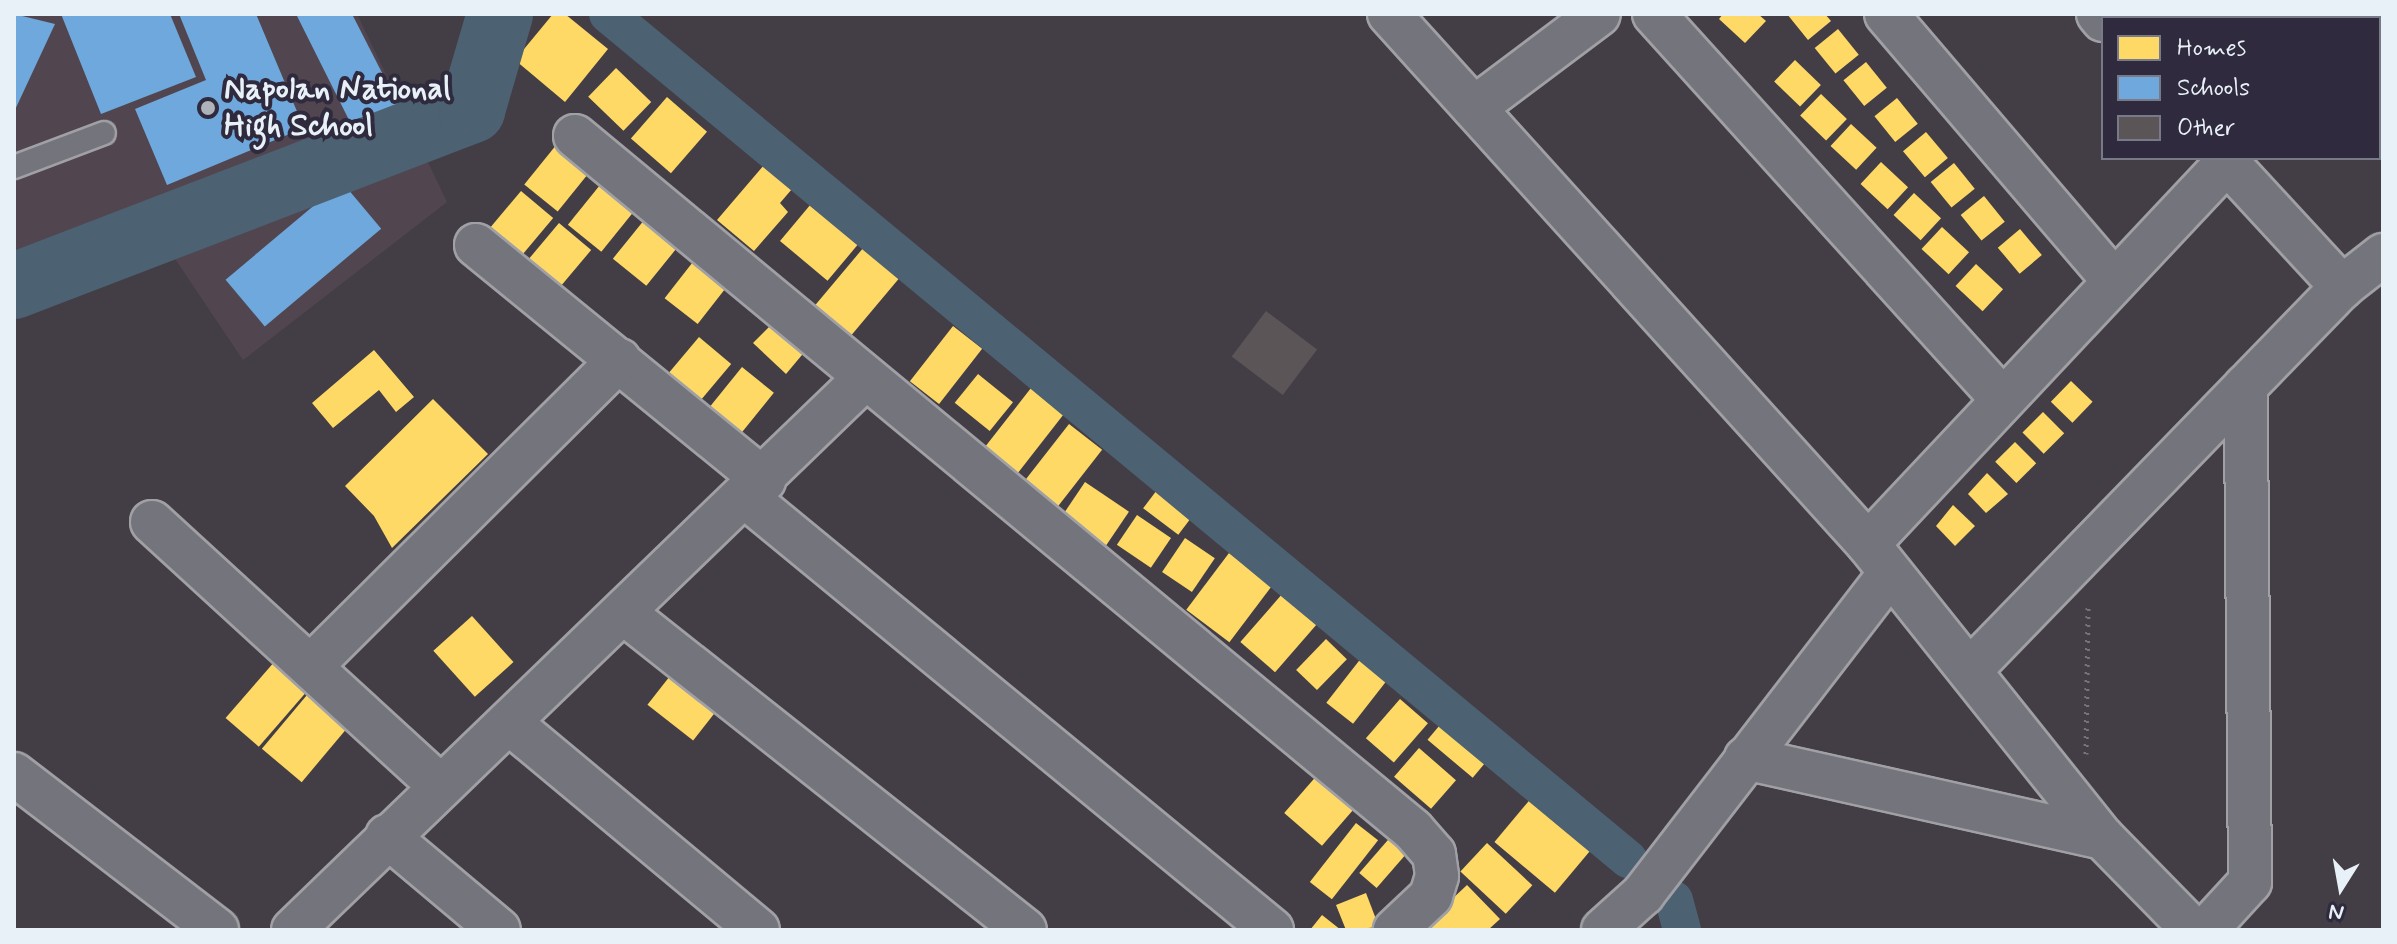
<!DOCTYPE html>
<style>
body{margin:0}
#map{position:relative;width:2397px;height:944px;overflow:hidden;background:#433e45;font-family:Mynerve,sans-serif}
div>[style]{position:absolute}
.built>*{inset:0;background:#51464f}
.homes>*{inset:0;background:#ffd966;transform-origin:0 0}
.schools>*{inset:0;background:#6fa8dc;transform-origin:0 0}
.canal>*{height:38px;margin:-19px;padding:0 19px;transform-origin:19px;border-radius:19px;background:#4c6172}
.river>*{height:66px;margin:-33px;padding:0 33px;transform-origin:33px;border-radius:33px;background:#4c6172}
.building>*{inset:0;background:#5b5558;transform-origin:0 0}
.path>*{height:5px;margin-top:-2.5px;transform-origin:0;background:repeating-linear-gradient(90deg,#75747a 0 2px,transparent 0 8px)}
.roads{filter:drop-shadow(2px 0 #a0a0a5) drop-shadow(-2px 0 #a0a0a5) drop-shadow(0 2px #a0a0a5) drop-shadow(0 -2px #a0a0a5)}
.lane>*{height:22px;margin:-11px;padding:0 11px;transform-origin:11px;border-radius:11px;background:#74757c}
.street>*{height:42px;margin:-21px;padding:0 21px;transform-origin:21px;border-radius:21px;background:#74757c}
.dots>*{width:22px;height:22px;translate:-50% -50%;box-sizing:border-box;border:4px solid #2f2a3d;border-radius:50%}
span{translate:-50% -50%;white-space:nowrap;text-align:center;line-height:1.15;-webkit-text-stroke:8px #2f2a3d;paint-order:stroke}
.poi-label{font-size:32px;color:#e8f1f8;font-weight:700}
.left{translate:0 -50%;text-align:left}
.frame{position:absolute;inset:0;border:16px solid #e8f1f8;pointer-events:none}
.legend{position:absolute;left:2101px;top:16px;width:280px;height:144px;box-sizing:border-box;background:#2f2a3d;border:2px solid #797a88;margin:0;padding:10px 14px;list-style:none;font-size:24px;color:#e8f1f8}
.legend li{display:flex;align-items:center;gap:16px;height:40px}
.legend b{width:40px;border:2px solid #797a88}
.north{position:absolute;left:2301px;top:848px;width:80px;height:80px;-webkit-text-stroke:6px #2f2a3d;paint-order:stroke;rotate:191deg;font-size:22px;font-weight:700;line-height:32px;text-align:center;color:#e8f1f8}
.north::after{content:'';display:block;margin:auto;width:28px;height:36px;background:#e8f1f8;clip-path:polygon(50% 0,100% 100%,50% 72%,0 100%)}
</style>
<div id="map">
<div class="built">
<div style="clip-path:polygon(14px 14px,357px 14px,447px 202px,243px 360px,145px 214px,14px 262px)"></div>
</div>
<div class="homes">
<div style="clip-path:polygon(553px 14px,565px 14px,608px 49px,565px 102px,515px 60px)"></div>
<div style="clip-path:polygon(1723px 14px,1758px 14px,1766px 21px,1745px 43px,1719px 19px)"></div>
<div style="clip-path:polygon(1787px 14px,1825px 14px,1831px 21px,1808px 40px)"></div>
<div style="left:1838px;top:29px;width:33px;height:30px;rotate:51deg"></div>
<div style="left:1795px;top:60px;width:36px;height:30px;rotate:44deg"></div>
<div style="left:1866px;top:62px;width:33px;height:29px;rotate:51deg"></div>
<div style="left:616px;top:68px;width:49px;height:40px;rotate:44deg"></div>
<div style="left:1821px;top:94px;width:36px;height:30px;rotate:44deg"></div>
<div style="left:667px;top:97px;width:53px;height:55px;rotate:41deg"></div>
<div style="left:1897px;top:98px;width:33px;height:29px;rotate:51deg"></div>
<div style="left:1851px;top:124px;width:35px;height:30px;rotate:43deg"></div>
<div style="left:1926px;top:132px;width:34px;height:30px;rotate:50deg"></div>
<div style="left:557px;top:144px;width:43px;height:52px;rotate:39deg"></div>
<div style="left:1881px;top:162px;width:37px;height:30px;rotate:43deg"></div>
<div style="left:1954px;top:163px;width:33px;height:30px;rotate:51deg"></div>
<div style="clip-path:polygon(764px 165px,792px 189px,780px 203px,788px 212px,754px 251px,717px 220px)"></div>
<div style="left:600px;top:185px;width:43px;height:51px;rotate:39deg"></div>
<div style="left:521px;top:191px;width:42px;height:52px;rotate:40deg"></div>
<div style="left:1914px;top:193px;width:37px;height:30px;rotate:43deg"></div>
<div style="left:1984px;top:196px;width:33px;height:30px;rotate:51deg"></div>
<div style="left:816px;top:198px;width:62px;height:56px;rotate:40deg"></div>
<div style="left:645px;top:219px;width:43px;height:51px;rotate:39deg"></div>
<div style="left:559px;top:223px;width:42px;height:52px;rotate:40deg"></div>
<div style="left:1942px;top:227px;width:37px;height:30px;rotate:43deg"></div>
<div style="left:2020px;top:229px;width:34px;height:29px;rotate:50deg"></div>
<div style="left:864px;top:247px;width:47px;height:79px;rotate:40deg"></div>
<div style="left:696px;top:258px;width:42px;height:51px;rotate:38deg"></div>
<div style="left:1976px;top:264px;width:37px;height:30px;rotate:43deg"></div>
<div style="clip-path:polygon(779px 317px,812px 343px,786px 374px,753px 343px)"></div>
<div style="left:953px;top:326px;width:37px;height:70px;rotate:38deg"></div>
<div style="left:699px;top:337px;width:42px;height:52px;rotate:40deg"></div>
<div style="clip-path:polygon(374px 350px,414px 397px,396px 412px,379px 390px,333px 428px,312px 403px)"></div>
<div style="left:742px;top:367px;width:41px;height:52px;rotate:39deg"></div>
<div style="left:978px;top:374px;width:45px;height:37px;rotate:39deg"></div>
<div style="left:2071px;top:381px;width:30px;height:29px;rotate:44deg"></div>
<div style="left:1031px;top:388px;width:42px;height:77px;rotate:38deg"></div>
<div style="clip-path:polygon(433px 399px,488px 454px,392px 548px,374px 516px,345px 486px)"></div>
<div style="left:2043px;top:412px;width:30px;height:29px;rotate:45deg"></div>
<div style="left:1069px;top:424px;width:42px;height:78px;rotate:38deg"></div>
<div style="left:2015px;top:442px;width:30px;height:28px;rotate:45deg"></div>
<div style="clip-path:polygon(1987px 473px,2008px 494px,1986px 513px,1968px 494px)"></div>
<div style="left:1085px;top:482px;width:53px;height:47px;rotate:34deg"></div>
<div style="left:1160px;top:486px;width:44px;height:28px;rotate:37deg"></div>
<div style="clip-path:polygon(1953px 505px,1975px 526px,1955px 546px,1936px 526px)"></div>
<div style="left:1137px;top:515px;width:41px;height:36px;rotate:34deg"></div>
<div style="left:1185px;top:538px;width:36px;height:41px;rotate:34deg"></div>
<div style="left:1229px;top:553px;width:54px;height:71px;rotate:37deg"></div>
<div style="left:1283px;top:593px;width:46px;height:65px;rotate:41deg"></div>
<div style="left:472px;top:616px;width:62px;height:52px;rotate:48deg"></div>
<div style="left:1326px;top:639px;width:29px;height:43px;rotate:44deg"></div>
<div style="left:282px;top:653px;width:44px;height:86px;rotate:41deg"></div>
<div style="left:1362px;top:657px;width:34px;height:58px;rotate:38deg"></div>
<div style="left:677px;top:667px;width:58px;height:48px;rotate:38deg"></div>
<div style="left:312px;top:689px;width:52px;height:78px;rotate:40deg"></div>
<div style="left:1400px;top:699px;width:37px;height:52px;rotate:41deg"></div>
<div style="left:1450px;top:713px;width:59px;height:35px;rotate:40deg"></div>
<div style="left:1419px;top:748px;width:49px;height:38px;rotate:41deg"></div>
<div style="left:1319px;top:773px;width:50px;height:53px;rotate:41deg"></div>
<div style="left:1533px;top:796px;width:79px;height:60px;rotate:40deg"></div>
<div style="left:1356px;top:823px;width:28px;height:75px;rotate:38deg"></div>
<div style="left:1394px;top:833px;width:23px;height:53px;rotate:41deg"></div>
<div style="left:1487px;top:843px;width:62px;height:39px;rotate:43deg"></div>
<div style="clip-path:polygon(1467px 885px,1500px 919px,1488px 930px,1419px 930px)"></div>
<div style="clip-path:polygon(1366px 893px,1379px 927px,1346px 930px,1336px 905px)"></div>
<div style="clip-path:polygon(1322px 915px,1341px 930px,1310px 930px)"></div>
</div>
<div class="schools">
<div style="clip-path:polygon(14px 14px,55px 24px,14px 112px)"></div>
<div style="clip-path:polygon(61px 14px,170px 14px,196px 77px,101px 114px)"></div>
<div style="clip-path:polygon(179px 14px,256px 14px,304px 128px,167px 185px,135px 109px,206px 80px)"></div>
<div style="clip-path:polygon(296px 14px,352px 14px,402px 112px,356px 134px)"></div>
<div style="left:342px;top:182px;width:61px;height:152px;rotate:50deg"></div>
</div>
<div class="canal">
<div style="left:608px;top:14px;width:1325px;rotate:39.64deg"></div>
<div style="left:1674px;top:900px;width:31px;rotate:75deg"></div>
</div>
<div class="river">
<div style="left:14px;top:286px;width:491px;rotate:-21deg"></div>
<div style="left:472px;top:110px;width:100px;rotate:-73.7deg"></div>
</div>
<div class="building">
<div style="left:1266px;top:311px;width:64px;height:57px;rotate:37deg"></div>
</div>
<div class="path">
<div style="left:2086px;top:754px;width:150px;rotate:-89.2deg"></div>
</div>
<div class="roads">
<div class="lane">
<div style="left:14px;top:167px;width:96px;rotate:-20.7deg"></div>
</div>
<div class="street">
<div style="left:1389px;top:14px;width:714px;rotate:47.89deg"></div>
<div style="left:1868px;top:544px;width:376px;rotate:51.4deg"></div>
<div style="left:2103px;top:838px;width:366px;rotate:-167.4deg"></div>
<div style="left:1654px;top:14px;width:520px;rotate:47.88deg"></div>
<div style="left:1886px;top:14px;width:351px;rotate:49.5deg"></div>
<div style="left:2098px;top:14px;width:8px;rotate:50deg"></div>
<div style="left:2379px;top:54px;width:4px;rotate:-27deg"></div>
<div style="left:1474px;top:108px;width:156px;rotate:-36.9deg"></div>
<div style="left:575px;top:136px;width:1088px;rotate:39.63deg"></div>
<div style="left:1413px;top:830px;width:32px;rotate:49deg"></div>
<div style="left:1434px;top:854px;width:22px;rotate:82deg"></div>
<div style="left:1437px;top:876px;width:21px;rotate:107deg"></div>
<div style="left:1431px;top:896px;width:50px;rotate:136.6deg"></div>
<div style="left:2223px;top:158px;width:176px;rotate:47.3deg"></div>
<div style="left:476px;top:245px;width:372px;rotate:39.2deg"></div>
<div style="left:747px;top:498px;width:680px;rotate:39.45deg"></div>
<div style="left:152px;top:522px;width:392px;rotate:42.5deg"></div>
<div style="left:1868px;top:544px;width:530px;rotate:-46.76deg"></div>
<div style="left:624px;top:613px;width:511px;rotate:38.33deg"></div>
<div style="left:312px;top:665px;width:433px;rotate:-44.8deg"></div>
<div style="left:1970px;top:670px;width:534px;rotate:-45.83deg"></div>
<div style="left:2342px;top:287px;width:52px;rotate:-38deg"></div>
<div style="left:512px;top:725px;width:320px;rotate:39.8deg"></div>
<div style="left:14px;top:774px;width:256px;rotate:37.5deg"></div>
<div style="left:387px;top:836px;width:146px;rotate:40deg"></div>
<div style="left:2103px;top:838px;width:129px;rotate:45.6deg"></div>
<div style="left:293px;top:930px;width:793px;rotate:-43.98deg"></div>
<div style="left:1603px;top:930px;width:54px;rotate:-42deg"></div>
<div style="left:1643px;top:894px;width:403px;rotate:-52.4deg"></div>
<div style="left:2206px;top:930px;width:65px;rotate:-47.5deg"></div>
<div style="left:2250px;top:882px;width:496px;rotate:-90.5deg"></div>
</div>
</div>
<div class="dots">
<div style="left:208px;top:108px;background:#aeb2b9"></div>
</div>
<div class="poi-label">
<span class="left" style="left:224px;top:108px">Napolan National<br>High School</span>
</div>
<div class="frame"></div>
<ul class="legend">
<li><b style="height:22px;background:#ffd966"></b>Homes</li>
<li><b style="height:22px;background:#6fa8dc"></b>Schools</li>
<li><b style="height:22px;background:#5b5558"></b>Other</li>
</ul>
<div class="north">N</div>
</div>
